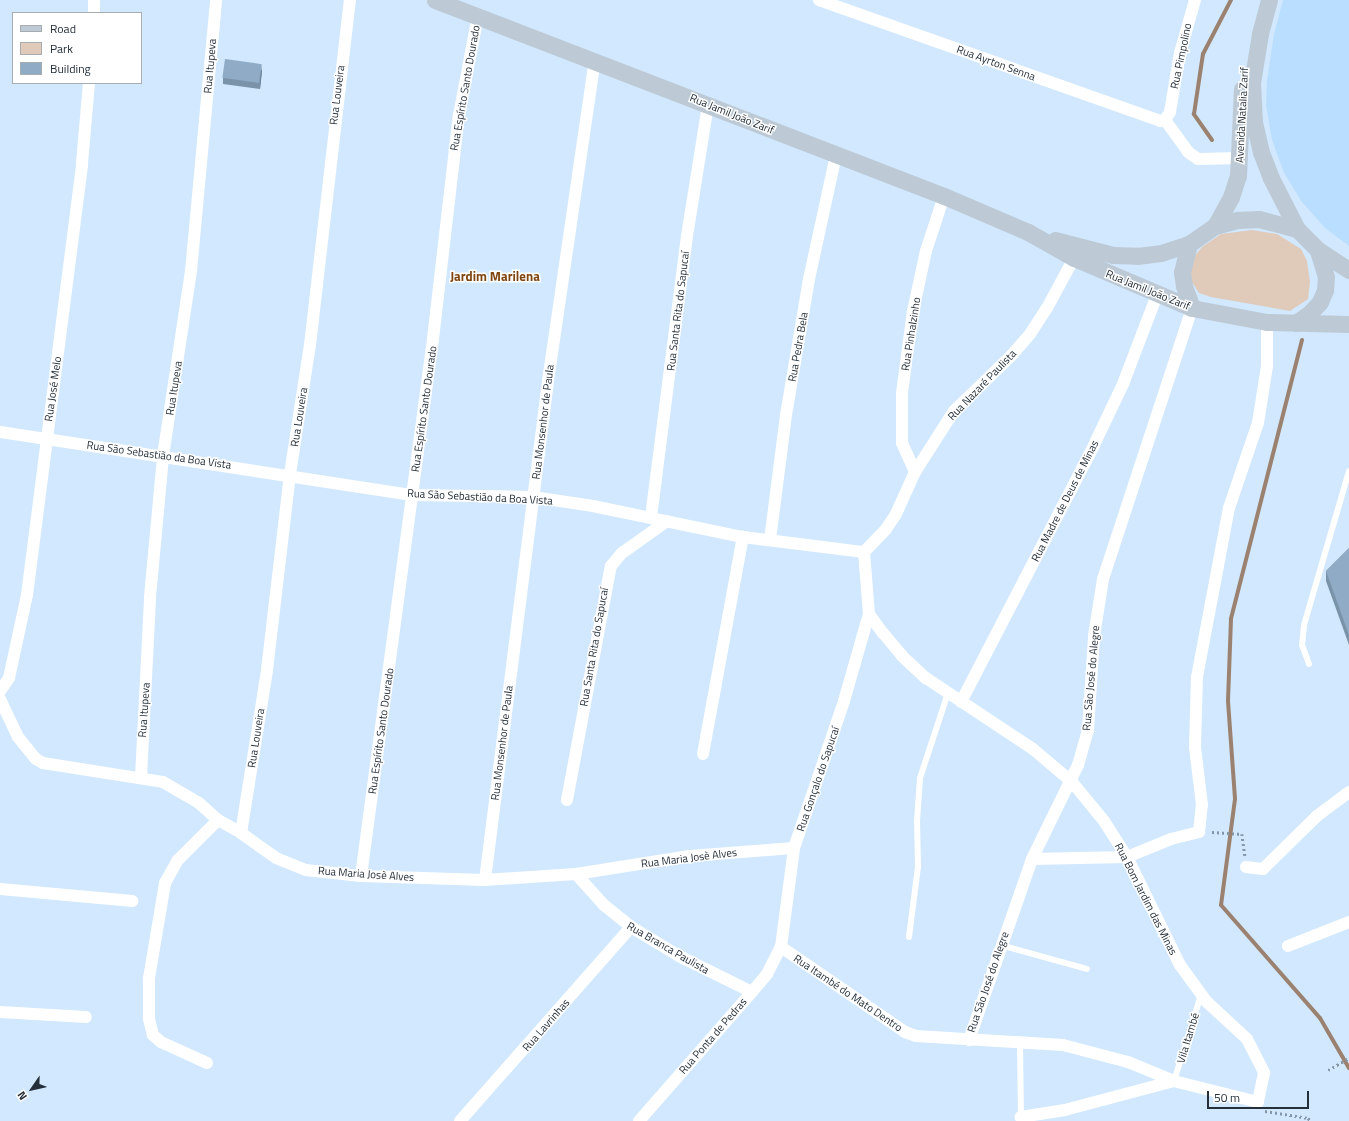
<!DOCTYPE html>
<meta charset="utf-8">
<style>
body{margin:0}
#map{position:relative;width:1349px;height:1121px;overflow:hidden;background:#d1e8fe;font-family:"Titillium Web",sans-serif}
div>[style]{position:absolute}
.built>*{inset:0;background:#badeff}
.green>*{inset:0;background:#e0caba}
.stream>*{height:4px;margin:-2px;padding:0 2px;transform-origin:2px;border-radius:2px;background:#9b8270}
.path>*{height:2.5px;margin-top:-1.25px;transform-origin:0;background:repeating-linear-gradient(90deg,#8496a7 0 2px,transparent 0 5px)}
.lane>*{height:6px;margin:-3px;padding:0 3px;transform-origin:3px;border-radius:3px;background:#fff}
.street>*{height:12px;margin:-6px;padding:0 6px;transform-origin:6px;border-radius:6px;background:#fff}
.secondary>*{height:17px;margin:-8.5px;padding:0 8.5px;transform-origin:8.5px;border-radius:8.5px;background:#bdcad6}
.wall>*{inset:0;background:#7b93a9}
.shaded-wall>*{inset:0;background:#64788a}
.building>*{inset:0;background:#8fabc5;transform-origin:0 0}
span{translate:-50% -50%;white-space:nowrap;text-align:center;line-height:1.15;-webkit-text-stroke:3px #fff;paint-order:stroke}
.street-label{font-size:11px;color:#242f39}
.quarter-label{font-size:13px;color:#7f4611;font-weight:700}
.legend{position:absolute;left:12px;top:12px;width:130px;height:72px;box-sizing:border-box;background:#fff;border:1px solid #a7acb0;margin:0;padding:5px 7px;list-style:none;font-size:12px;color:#242f39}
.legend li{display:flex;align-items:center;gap:8px;height:20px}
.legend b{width:20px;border:1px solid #a7acb0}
.north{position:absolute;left:12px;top:1069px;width:40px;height:40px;-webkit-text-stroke:3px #fff;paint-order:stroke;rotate:236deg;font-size:11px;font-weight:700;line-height:16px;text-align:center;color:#242f39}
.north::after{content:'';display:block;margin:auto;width:14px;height:18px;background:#242f39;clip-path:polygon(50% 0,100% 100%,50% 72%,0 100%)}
.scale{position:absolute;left:1207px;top:1091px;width:102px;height:18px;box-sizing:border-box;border:2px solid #242f39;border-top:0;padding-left:5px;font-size:12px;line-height:14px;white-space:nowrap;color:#242f39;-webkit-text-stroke:3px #fff;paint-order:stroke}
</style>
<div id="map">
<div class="built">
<div style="clip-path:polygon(1283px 0,1349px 0,1349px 246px,1325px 228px,1302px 202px,1284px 173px,1272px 140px,1266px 105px,1267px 81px,1274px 34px)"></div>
</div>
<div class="green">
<div style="clip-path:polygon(1252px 230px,1277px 234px,1301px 249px,1307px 261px,1310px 282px,1308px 299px,1290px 311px,1211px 297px,1199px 293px,1188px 276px,1193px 258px,1202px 247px,1221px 234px)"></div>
</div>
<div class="stream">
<div style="left:1212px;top:140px;width:32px;rotate:-125deg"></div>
<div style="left:1194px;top:114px;width:61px;rotate:-81.5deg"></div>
<div style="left:1203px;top:54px;width:61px;rotate:-62.6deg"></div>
<div style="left:1302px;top:340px;width:288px;rotate:104.3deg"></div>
<div style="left:1231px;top:619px;width:82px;rotate:92.1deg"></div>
<div style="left:1228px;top:701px;width:98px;rotate:85.9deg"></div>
<div style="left:1235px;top:799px;width:107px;rotate:97.5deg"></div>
<div style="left:1221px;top:905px;width:150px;rotate:48.8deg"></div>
<div style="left:1320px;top:1018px;width:58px;rotate:59.9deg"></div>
</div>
<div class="path">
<div style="left:1212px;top:832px;width:30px;rotate:4deg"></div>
<div style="left:1242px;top:834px;width:22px;rotate:82deg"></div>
<div style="left:1328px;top:1070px;width:24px;rotate:-30deg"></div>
<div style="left:1265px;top:1111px;width:44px;rotate:9.2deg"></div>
<div style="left:1308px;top:1118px;width:4px;rotate:45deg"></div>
</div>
<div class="lane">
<div style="left:1309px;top:664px;width:20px;rotate:-110deg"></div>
<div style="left:1302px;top:645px;width:20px;rotate:-84deg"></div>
<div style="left:1304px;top:625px;width:160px;rotate:-73.7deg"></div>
<div style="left:909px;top:937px;width:71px;rotate:-82.7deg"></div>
<div style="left:918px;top:867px;width:46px;rotate:-91.2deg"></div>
<div style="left:917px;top:821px;width:43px;rotate:-86deg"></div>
<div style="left:920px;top:778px;width:89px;rotate:-71.8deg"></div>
<div style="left:1000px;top:945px;width:90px;rotate:15.4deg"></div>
<div style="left:1020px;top:1041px;width:77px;rotate:89.3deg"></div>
<div style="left:1174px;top:1081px;width:90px;rotate:-72.6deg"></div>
</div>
<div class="street">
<div style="left:819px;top:0;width:362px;rotate:19.5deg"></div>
<div style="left:1160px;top:121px;width:5px;rotate:-11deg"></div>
<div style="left:1165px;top:120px;width:9px;rotate:-58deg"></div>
<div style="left:1170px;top:112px;width:60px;rotate:-80.4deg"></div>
<div style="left:1180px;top:53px;width:55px;rotate:-74.2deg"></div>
<div style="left:94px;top:13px;width:13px;rotate:-90deg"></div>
<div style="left:1165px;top:120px;width:39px;rotate:54deg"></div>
<div style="left:1188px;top:152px;width:12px;rotate:35deg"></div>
<div style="left:1198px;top:159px;width:43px;rotate:-1.3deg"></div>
<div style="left:0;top:432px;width:417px;rotate:8.7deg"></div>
<div style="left:412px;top:495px;width:121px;rotate:0.9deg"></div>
<div style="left:533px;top:497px;width:61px;rotate:8.5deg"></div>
<div style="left:593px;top:506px;width:153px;rotate:11.7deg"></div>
<div style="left:743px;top:537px;width:122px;rotate:7.1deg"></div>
<div style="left:915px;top:472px;width:32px;rotate:-114deg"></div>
<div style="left:902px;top:443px;width:50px;rotate:-90deg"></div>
<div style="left:902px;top:393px;width:83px;rotate:-82.4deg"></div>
<div style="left:913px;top:311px;width:61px;rotate:-77.8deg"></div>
<div style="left:926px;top:251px;width:58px;rotate:-71.9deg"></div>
<div style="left:651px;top:517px;width:283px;rotate:-82.7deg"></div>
<div style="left:687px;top:236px;width:133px;rotate:-80.9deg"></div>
<div style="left:770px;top:540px;width:126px;rotate:-82.7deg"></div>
<div style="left:786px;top:415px;width:138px;rotate:-80.4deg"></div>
<div style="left:809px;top:279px;width:127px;rotate:-77.7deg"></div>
<div style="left:864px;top:552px;width:62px;rotate:85.4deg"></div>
<div style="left:869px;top:614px;width:24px;rotate:54deg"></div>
<div style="left:883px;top:633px;width:30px;rotate:50deg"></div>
<div style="left:902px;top:656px;width:33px;rotate:43deg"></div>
<div style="left:926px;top:678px;width:128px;rotate:33.6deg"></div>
<div style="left:1033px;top:749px;width:51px;rotate:40.2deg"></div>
<div style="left:1072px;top:782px;width:50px;rotate:50.6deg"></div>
<div style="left:1104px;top:821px;width:43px;rotate:57.4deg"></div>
<div style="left:1127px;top:857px;width:120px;rotate:63.9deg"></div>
<div style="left:1180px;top:965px;width:46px;rotate:53.9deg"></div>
<div style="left:1207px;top:1002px;width:54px;rotate:42.8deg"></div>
<div style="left:1247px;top:1039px;width:38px;rotate:63deg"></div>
<div style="left:1264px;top:1073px;width:30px;rotate:102deg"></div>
<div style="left:1258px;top:1102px;width:87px;rotate:-166deg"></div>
<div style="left:1174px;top:1081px;width:113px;rotate:165.1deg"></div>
<div style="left:1065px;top:1110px;width:45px;rotate:171deg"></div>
<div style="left:864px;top:552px;width:32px;rotate:-46deg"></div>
<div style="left:886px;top:529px;width:18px;rotate:-56deg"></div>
<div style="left:896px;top:514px;width:46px;rotate:-65.7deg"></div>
<div style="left:915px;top:472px;width:72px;rotate:-57.4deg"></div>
<div style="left:954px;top:411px;width:79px;rotate:-44deg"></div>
<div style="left:1011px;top:356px;width:29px;rotate:-49deg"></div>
<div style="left:1030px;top:334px;width:31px;rotate:-57deg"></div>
<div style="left:1047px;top:308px;width:57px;rotate:-61.6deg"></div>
<div style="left:0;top:691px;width:16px;rotate:-55deg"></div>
<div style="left:9px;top:678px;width:85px;rotate:-77.8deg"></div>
<div style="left:27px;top:595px;width:435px;rotate:-82.7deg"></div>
<div style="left:82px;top:163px;width:80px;rotate:-85deg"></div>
<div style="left:0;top:699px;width:42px;rotate:64.7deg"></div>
<div style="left:18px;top:737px;width:28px;rotate:51deg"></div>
<div style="left:36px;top:759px;width:8px;rotate:30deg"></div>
<div style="left:43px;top:763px;width:121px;rotate:9deg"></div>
<div style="left:163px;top:782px;width:42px;rotate:30.3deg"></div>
<div style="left:199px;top:803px;width:25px;rotate:42deg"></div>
<div style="left:218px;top:820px;width:26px;rotate:29deg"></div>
<div style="left:241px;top:833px;width:43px;rotate:35.5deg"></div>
<div style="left:276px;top:858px;width:32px;rotate:22deg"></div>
<div style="left:306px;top:870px;width:55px;rotate:6.2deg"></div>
<div style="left:361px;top:876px;width:124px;rotate:1.8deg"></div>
<div style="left:485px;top:880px;width:91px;rotate:-3.8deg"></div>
<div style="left:576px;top:874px;width:115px;rotate:-9deg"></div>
<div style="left:690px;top:856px;width:104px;rotate:-4.4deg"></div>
<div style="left:961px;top:702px;width:289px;rotate:-62.6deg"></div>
<div style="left:1094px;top:445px;width:68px;rotate:-64.6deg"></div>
<div style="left:1123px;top:384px;width:95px;rotate:-69.1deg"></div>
<div style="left:703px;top:754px;width:221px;rotate:-79.6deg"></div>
<div style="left:141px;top:777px;width:180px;rotate:-87.1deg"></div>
<div style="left:150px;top:597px;width:142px;rotate:-84.7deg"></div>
<div style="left:163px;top:456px;width:187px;rotate:-81.4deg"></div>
<div style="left:191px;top:271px;width:272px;rotate:-84.7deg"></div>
<div style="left:567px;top:800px;width:238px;rotate:-79.4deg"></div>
<div style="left:611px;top:566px;width:17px;rotate:-50deg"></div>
<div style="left:622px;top:553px;width:55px;rotate:-35.4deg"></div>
<div style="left:241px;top:833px;width:165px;rotate:-80.9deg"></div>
<div style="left:267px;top:670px;width:197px;rotate:-83.3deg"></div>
<div style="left:290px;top:474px;width:131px;rotate:-81.2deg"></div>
<div style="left:310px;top:345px;width:347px;rotate:-83.4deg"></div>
<div style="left:1032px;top:859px;width:95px;rotate:-1.2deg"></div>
<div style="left:1127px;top:857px;width:48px;rotate:-22.2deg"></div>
<div style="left:1171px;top:839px;width:29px;rotate:-14deg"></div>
<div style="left:1199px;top:832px;width:27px;rotate:-84deg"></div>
<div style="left:1202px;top:805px;width:58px;rotate:-96.9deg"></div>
<div style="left:1195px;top:747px;width:70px;rotate:-88.4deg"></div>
<div style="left:1197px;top:677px;width:172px;rotate:-79.3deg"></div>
<div style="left:1229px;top:508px;width:90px;rotate:-71.2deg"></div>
<div style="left:1258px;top:423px;width:58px;rotate:-81deg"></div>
<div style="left:1267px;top:366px;width:44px;rotate:-90deg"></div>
<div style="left:1246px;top:867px;width:17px;rotate:7deg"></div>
<div style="left:1263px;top:869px;width:76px;rotate:-44.5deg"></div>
<div style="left:1317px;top:816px;width:40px;rotate:-37deg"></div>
<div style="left:576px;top:874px;width:42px;rotate:47.9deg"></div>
<div style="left:604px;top:905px;width:35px;rotate:39deg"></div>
<div style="left:631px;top:927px;width:56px;rotate:31.1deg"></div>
<div style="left:679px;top:956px;width:81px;rotate:26.3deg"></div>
<div style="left:361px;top:876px;width:542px;rotate:-82.36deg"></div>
<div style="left:433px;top:339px;width:226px;rotate:-83.4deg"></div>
<div style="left:459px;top:115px;width:102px;rotate:-79.2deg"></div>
<div style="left:485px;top:880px;width:503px;rotate:-82.8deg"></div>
<div style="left:548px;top:381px;width:324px;rotate:-81.7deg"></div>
<div style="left:0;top:889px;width:133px;rotate:5.2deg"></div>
<div style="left:1288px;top:946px;width:66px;rotate:-21.5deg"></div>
<div style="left:781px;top:947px;width:150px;rotate:34.4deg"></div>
<div style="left:905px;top:1032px;width:12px;rotate:20deg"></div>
<div style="left:916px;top:1036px;width:147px;rotate:3.5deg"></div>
<div style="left:1063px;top:1045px;width:67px;rotate:14.7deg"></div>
<div style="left:1128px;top:1062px;width:50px;rotate:22.4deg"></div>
<div style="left:0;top:1012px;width:86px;rotate:3.3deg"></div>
<div style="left:969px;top:1040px;width:192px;rotate:-70.8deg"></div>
<div style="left:1032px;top:859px;width:105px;rotate:-63.9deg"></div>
<div style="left:1078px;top:765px;width:36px;rotate:-74deg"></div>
<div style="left:1088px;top:730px;width:94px;rotate:-86.3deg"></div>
<div style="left:1094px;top:636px;width:58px;rotate:-81deg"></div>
<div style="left:1103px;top:579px;width:285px;rotate:-71.8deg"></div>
<div style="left:207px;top:1063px;width:51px;rotate:-155.5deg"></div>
<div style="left:161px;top:1042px;width:11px;rotate:-139deg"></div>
<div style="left:153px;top:1035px;width:16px;rotate:-104deg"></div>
<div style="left:149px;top:1019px;width:41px;rotate:-90deg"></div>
<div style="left:149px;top:978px;width:96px;rotate:-80.4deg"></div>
<div style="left:165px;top:883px;width:25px;rotate:-61deg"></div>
<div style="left:177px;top:861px;width:58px;rotate:-45deg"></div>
<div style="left:460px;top:1121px;width:259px;rotate:-48.6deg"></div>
<div style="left:639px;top:1121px;width:171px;rotate:-48.8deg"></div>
<div style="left:752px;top:992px;width:23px;rotate:-50deg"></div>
<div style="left:767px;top:974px;width:30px;rotate:-63deg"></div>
<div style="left:781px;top:947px;width:100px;rotate:-82.5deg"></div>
<div style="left:794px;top:848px;width:155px;rotate:-71.2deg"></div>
<div style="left:844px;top:701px;width:91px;rotate:-74deg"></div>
</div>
<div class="secondary">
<div style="left:435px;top:0;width:545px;rotate:21.06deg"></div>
<div style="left:944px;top:196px;width:91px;rotate:23.2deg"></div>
<div style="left:1028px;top:232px;width:53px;rotate:29.5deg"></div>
<div style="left:1074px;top:258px;width:128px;rotate:23deg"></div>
<div style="left:1192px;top:308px;width:76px;rotate:10.6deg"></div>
<div style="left:1267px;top:322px;width:82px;rotate:1.4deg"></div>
<div style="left:1269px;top:0;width:35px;rotate:105deg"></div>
<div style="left:1260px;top:34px;width:50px;rotate:99.3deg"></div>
<div style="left:1252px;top:83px;width:39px;rotate:87deg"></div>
<div style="left:1254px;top:122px;width:31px;rotate:77deg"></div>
<div style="left:1261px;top:152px;width:28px;rotate:69deg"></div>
<div style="left:1271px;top:178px;width:57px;rotate:63deg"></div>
<div style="left:1215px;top:226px;width:33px;rotate:-61deg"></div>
<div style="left:1231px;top:197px;width:22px;rotate:-72deg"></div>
<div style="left:1238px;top:176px;width:87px;rotate:-87.4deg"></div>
<div style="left:1055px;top:240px;width:60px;rotate:14.5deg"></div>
<div style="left:1113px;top:255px;width:24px;rotate:2deg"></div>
<div style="left:1137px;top:256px;width:24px;rotate:-7deg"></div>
<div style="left:1161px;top:253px;width:29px;rotate:-18deg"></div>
<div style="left:1189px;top:244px;width:32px;rotate:-35deg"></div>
<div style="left:1215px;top:226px;width:24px;rotate:-15deg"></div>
<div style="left:1238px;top:220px;width:21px;rotate:-3deg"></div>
<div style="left:1259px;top:219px;width:39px;rotate:15deg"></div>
<div style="left:1297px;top:229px;width:30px;rotate:45deg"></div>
<div style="left:1318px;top:250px;width:37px;rotate:33deg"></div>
<div style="left:1189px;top:244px;width:29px;rotate:104deg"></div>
<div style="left:1182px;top:272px;width:14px;rotate:82deg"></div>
<div style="left:1184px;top:286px;width:23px;rotate:70deg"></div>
<div style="left:1296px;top:323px;width:17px;rotate:-36deg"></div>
<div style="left:1310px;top:313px;width:15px;rotate:-48deg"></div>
<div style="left:1320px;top:302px;width:13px;rotate:-67deg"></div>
<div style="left:1325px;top:290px;width:13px;rotate:-86deg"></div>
<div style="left:1326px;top:277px;width:28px;rotate:-107deg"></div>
</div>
<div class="wall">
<div style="clip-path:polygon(262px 70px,260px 89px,223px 84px,223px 78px)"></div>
<div style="clip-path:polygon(1349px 548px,1349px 645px,1326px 581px,1326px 571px)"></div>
</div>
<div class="shaded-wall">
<div style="clip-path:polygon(262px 64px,262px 70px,260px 89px,260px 83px)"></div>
</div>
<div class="building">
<div style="left:225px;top:59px;width:37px;height:19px;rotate:8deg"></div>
<div style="clip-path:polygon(1349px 548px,1349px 635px,1326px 571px)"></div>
</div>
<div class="street-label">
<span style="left:1181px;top:56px;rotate:-78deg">Rua Pimpolino</span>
<span style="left:996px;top:63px;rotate:20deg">Rua Ayrton Senna</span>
<span style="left:210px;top:66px;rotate:-85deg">Rua Itupeva</span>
<span style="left:465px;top:88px;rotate:-80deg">Rua Espírito Santo Dourado</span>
<span style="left:337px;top:95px;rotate:-83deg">Rua Louveira</span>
<span style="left:732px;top:114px;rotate:22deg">Rua Jamil João Zarif</span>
<span style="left:1242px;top:115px;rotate:-87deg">Avenida Natalia Zarif</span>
<span style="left:1148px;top:290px;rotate:22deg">Rua Jamil João Zarif</span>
<span style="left:678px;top:311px;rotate:-83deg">Rua Santa Rita do Sapucaí</span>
<span style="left:911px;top:334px;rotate:-81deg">Rua Pinhalzinho</span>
<span style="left:798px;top:347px;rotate:-80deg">Rua Pedra Bela</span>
<span style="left:982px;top:385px;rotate:-46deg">Rua Nazaré Paulista</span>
<span style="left:174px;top:388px;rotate:-81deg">Rua Itupeva</span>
<span style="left:53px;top:389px;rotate:-82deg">Rua José Melo</span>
<span style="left:424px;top:409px;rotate:-82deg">Rua Espírito Santo Dourado</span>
<span style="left:299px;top:417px;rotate:-81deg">Rua Louveira</span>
<span style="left:543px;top:422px;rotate:-83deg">Rua Monsenhor de Paula</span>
<span style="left:159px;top:455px;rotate:8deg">Rua São Sebastião da Boa Vista</span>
<span style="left:480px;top:497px;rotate:3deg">Rua São Sebastião da Boa Vista</span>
<span style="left:1065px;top:501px;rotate:-63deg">Rua Madre de Deus de Minas</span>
<span style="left:594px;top:647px;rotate:-80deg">Rua Santa Rita do Sapucaí</span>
<span style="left:1091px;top:678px;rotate:-85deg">Rua São José do Alegre</span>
<span style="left:144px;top:710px;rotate:-86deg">Rua Itupeva</span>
<span style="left:381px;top:731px;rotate:-82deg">Rua Espírito Santo Dourado</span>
<span style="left:256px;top:738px;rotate:-81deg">Rua Louveira</span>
<span style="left:502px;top:743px;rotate:-83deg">Rua Monsenhor de Paula</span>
<span style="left:818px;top:779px;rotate:-71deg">Rua Gonçalo do Sapucaí</span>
<span style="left:689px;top:858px;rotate:-7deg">Rua Maria Josè Alves</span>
<span style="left:366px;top:874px;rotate:4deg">Rua Maria Josè Alves</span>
<span style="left:1146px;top:899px;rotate:63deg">Rua Bom Jardim das Minas</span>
<span style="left:668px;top:948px;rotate:30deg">Rua Branca Paulista</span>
<span style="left:988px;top:982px;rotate:-71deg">Rua São José do Alegre</span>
<span style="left:848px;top:993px;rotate:34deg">Rua Itambé do Mato Dentro</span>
<span style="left:546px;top:1025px;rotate:-49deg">Rua Lavrinhas</span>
<span style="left:713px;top:1036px;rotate:-49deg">Rua Ponta de Pedras</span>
<span style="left:1188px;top:1038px;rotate:-73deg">Vila Itambé</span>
</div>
<div class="quarter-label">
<span style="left:495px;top:276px">Jardim Marilena</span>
</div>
<ul class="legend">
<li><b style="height:5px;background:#bdcad6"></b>Road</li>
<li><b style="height:11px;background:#e0caba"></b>Park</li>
<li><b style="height:11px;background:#8fabc5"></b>Building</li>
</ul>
<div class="north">N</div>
<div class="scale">50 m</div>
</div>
